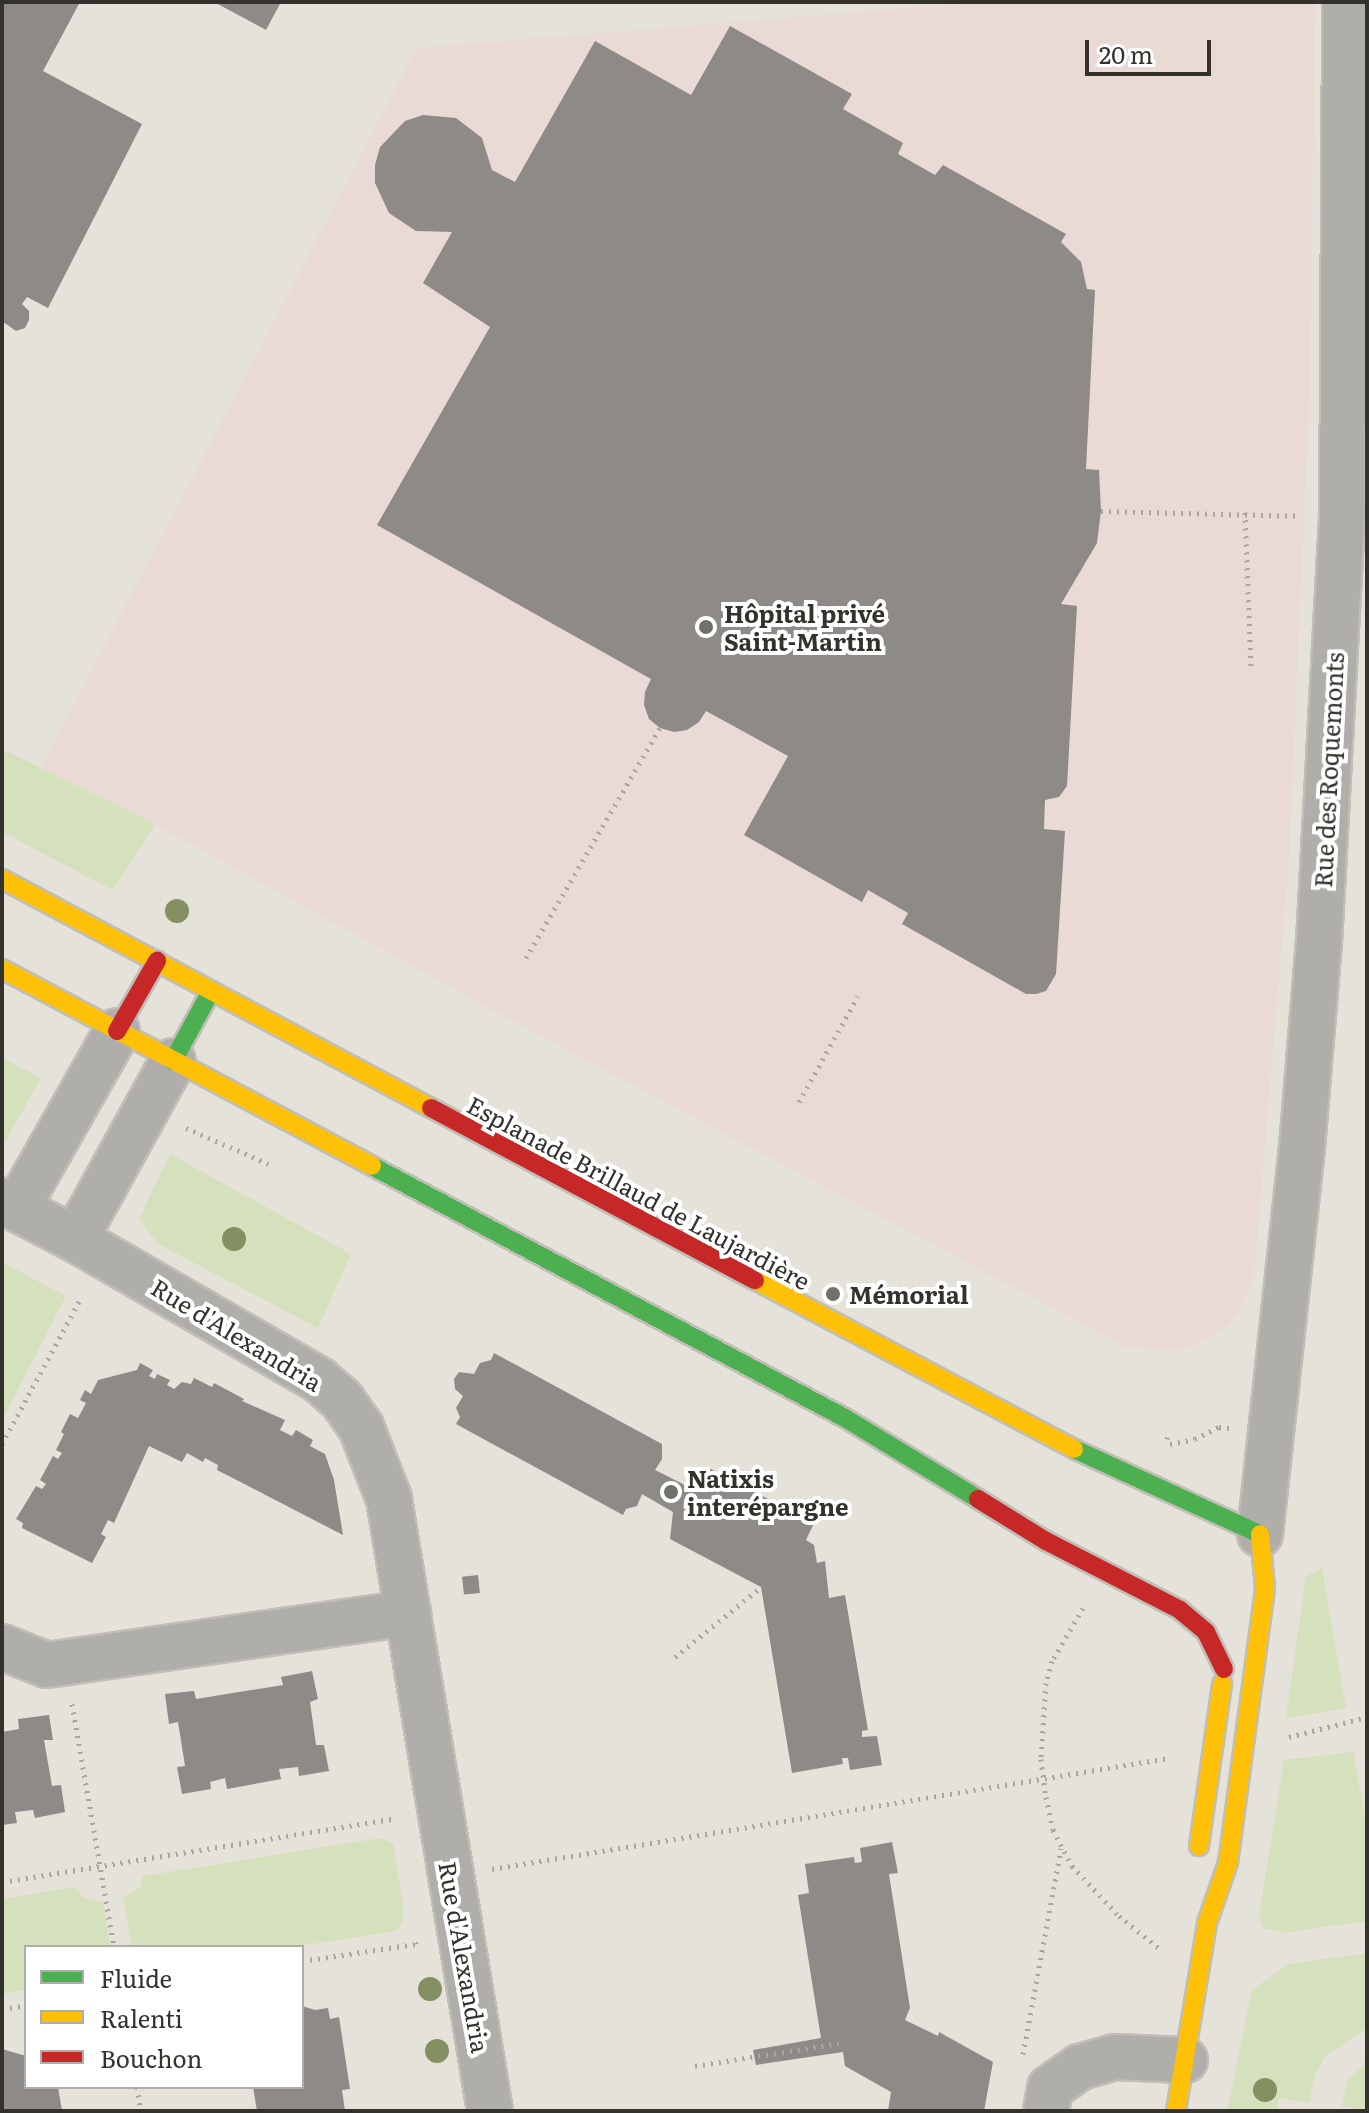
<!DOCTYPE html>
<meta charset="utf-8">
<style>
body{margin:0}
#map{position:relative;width:1369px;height:2113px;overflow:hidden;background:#e4e2d9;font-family:Literata,serif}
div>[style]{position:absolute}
.medical>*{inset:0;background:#eadad6}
.green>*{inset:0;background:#d5e1bc}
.building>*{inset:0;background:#8d8a88;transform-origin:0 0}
.path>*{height:5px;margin-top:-2.5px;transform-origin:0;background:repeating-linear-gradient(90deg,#a8a6a3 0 2px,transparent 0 8px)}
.roads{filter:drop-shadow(2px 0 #c0beb7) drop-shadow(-2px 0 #c0beb7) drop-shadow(0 2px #c0beb7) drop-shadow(0 -2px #c0beb7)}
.street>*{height:44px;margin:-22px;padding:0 22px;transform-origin:22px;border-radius:22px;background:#b0aeab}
.fast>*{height:18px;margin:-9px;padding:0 9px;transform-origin:9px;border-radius:9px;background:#4caf50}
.slow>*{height:18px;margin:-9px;padding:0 9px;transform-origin:9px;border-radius:9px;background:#ffc107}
.jam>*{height:18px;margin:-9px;padding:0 9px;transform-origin:9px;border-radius:9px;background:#c62828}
.trees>*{width:24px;height:24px;margin:-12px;border-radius:50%;background:#849062}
.dots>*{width:22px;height:22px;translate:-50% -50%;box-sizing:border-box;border:4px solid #fff;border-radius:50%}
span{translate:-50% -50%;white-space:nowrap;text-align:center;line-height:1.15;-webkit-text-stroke:8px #fff;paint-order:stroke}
.poi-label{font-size:24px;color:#33322c;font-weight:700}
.left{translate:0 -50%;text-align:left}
.street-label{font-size:24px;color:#33322c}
.frame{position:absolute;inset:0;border:4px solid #33322c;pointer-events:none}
.legend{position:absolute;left:24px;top:1945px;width:280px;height:144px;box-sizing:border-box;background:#fff;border:2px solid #adadab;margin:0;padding:10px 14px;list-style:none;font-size:24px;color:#33322c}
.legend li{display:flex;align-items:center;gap:16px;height:40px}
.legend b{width:40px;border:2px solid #adadab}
.scale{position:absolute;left:1085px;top:40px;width:126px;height:36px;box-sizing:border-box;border:4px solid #33322c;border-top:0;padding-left:10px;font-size:24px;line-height:28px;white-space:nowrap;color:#33322c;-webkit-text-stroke:6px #fff;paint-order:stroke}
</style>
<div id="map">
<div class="medical">
<div style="clip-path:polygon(982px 2px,1315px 2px,1310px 381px,1289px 858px,1254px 1276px,1239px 1312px,1228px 1325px,1193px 1347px,1170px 1351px,1125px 1346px,511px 1020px,155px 824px,40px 769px,417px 48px)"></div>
</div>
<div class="green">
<div style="clip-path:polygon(2px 749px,155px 824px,113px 890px,2px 832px)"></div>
<div style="clip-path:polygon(2px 1058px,41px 1078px,6px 1140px,2px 1140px)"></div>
<div style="clip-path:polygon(170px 1154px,351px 1254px,318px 1328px,158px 1244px,139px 1219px)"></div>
<div style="clip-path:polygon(2px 1262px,66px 1296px,2px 1420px)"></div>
<div style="clip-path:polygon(1322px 1568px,1346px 1708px,1286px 1718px,1306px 1577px)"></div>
<div style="clip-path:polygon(1353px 1752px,1367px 1830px,1367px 1921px,1283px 1933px,1263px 1928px,1259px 1915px,1284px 1760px)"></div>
<div style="clip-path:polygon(381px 1838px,393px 1843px,404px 1912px,402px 1925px,395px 1931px,292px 1947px,132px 1947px,123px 1899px,140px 1887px,143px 1876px)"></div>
<div style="clip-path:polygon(74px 1887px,84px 1898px,103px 1902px,110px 1947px,26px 1947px,26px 1990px,2px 1994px,2px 1899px)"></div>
<div style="clip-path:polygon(1367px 1953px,1367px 2028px,1325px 2056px,1315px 2075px,1309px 2103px,1279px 2098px,1276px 2111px,1227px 2111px,1252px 1990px,1289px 1964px)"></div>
<div style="clip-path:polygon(1367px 2061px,1367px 2111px,1342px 2106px,1347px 2081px)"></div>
</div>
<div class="building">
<div style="clip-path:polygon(2px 2px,80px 2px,43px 71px,142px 124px,48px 308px,27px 297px,22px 304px,29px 311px,29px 320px,25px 328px,16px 331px,2px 321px)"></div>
<div style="clip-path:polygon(214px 2px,281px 2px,266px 30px)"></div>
<div style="clip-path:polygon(730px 26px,852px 94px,843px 109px,903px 143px,898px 154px,935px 175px,943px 165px,1066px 234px,1061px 242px,1081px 262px,1087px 289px,1095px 290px,1086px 469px,1099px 470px,1101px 511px,1097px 543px,1061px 604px,1077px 606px,1067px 786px,1059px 797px,1045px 800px,1044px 829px,1065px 831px,1056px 974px,1046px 991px,1036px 994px,1026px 994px,902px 924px,908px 913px,868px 890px,862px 902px,744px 835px,788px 756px,706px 711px,699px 722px,687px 730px,674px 732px,660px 728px,649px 719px,644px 705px,645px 692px,651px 679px,377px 525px,490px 327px,423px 283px,452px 232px,416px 231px,389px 213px,375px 183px,375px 165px,380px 147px,405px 121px,423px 115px,456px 118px,482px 138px,492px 170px,515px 182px,595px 41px,691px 95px)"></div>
<div style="clip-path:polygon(494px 1353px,662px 1444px,662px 1459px,655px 1470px,687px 1486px,693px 1476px,704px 1473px,707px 1467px,814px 1523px,806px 1540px,814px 1545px,817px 1563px,825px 1561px,829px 1598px,845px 1595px,868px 1730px,862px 1731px,862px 1737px,877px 1736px,882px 1765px,850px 1770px,848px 1758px,842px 1758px,843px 1764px,792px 1773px,761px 1587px,670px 1539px,673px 1512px,642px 1494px,637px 1506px,626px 1509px,623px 1515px,456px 1424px,460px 1417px,456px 1408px,463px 1396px,455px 1389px,454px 1379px,459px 1372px,474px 1374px,480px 1363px,491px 1360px)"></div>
<div style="clip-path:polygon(140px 1363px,153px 1370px,149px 1376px,155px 1379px,157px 1374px,170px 1380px,167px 1385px,174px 1389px,182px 1382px,191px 1384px,194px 1378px,212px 1387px,214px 1383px,244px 1399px,242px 1401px,285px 1420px,280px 1430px,292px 1436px,296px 1430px,313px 1440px,310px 1446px,325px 1454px,334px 1480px,343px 1535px,217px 1470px,218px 1465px,205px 1458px,203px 1462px,187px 1453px,182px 1462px,149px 1446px,114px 1523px,108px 1520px,101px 1534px,106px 1537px,92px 1563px,22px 1528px,23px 1523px,16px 1519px,36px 1486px,42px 1489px,46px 1484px,40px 1480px,53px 1456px,58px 1459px,62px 1453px,56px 1450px,64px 1434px,61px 1432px,70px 1414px,78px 1418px,86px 1403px,80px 1400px,85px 1390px,91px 1394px,98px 1380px,137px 1370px)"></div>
<div style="left:478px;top:1575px;width:18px;height:16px;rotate:84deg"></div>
<div style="clip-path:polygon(312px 1671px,318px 1699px,310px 1702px,316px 1745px,324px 1745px,329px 1771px,299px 1776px,298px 1767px,279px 1769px,281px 1779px,227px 1789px,225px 1778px,210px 1782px,211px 1789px,182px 1794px,177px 1767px,185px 1766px,178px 1722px,169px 1724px,165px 1694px,194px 1691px,196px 1699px,283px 1685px,281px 1677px)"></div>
<div style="clip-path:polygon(49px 1715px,53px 1740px,44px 1740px,52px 1786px,61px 1785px,65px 1812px,35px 1818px,33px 1810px,15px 1812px,17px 1823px,2px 1825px,2px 1732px,19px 1729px,18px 1719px)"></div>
<div style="clip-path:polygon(892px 1842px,898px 1873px,889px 1874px,910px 2008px,905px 2020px,938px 2036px,939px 2032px,993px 2062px,984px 2111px,888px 2111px,891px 2092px,845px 2066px,843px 2052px,756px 2065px,753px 2050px,821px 2038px,798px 1895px,809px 1893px,805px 1864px,854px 1857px,855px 1863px,862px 1862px,860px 1848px)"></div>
<div style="clip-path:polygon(302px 2006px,315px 2010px,328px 2008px,330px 2019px,339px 2017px,350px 2089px,342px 2090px,345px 2111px,257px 2111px,253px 2087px,302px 2087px)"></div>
<div style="clip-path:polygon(2px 2049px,26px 2056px,26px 2087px,58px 2087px,62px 2111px,2px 2111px)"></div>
</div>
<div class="path">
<div style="left:1101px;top:511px;width:198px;rotate:1.4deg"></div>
<div style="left:1245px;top:512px;width:155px;rotate:87.8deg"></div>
<div style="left:526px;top:958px;width:266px;rotate:-59.8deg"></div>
<div style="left:799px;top:1102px;width:121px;rotate:-60.9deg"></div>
<div style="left:186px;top:1128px;width:90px;rotate:23.4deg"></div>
<div style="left:1167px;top:1439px;width:4px;rotate:-76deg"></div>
<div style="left:2px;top:1444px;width:164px;rotate:-61.6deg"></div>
<div style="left:1170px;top:1444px;width:25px;rotate:-11deg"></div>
<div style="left:1195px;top:1439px;width:27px;rotate:-27deg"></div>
<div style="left:1219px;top:1427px;width:10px;rotate:6deg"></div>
<div style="left:1083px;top:1608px;width:61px;rotate:120.3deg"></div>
<div style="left:1052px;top:1661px;width:23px;rotate:105deg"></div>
<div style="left:1046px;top:1683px;width:76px;rotate:93.8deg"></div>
<div style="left:1041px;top:1759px;width:38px;rotate:83deg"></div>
<div style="left:1046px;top:1797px;width:34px;rotate:78deg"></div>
<div style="left:1053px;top:1830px;width:41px;rotate:62.2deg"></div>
<div style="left:1072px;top:1866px;width:69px;rotate:46.8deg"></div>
<div style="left:1119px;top:1916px;width:51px;rotate:38.7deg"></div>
<div style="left:675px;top:1657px;width:111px;rotate:-39.1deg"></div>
<div style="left:72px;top:1704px;width:247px;rotate:80.2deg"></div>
<div style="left:1289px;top:1737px;width:81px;rotate:-14.4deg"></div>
<div style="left:492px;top:1869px;width:686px;rotate:-9.31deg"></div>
<div style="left:2px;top:1882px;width:399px;rotate:-9.2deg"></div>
<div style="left:302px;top:1961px;width:115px;rotate:-8.5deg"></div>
<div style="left:416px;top:1944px;width:4px;rotate:-104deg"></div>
<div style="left:2px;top:2009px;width:24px;rotate:-9deg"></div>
<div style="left:1023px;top:2054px;width:209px;rotate:-79.5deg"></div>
<div style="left:695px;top:2066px;width:148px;rotate:-9deg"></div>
<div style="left:137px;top:2087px;width:24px;rotate:81deg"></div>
</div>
<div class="roads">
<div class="street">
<div style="left:2px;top:1201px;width:82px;rotate:27.5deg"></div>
<div style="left:75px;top:1239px;width:282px;rotate:30deg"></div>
<div style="left:319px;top:1380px;width:30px;rotate:41deg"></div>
<div style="left:342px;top:1400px;width:33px;rotate:55deg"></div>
<div style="left:361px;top:1427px;width:77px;rotate:68.7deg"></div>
<div style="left:389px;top:1499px;width:620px;rotate:80.63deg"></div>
<div style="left:17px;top:1208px;width:203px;rotate:-60.5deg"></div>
<div style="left:75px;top:1239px;width:203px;rotate:-61.2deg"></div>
<div style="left:1260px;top:1534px;width:388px;rotate:-83.8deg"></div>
<div style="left:1302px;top:1148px;width:206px;rotate:-85.3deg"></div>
<div style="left:1319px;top:943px;width:432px;rotate:-86.9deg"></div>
<div style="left:1342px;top:512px;width:510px;rotate:-89.66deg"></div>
<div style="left:2px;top:1647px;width:48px;rotate:21.8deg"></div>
<div style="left:47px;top:1665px;width:365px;rotate:-8.2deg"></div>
<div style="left:1046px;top:2111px;width:23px;rotate:-80deg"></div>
<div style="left:1050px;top:2088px;width:37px;rotate:-35deg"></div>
<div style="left:1080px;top:2067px;width:36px;rotate:-16deg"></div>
<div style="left:1115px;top:2057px;width:70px;rotate:2.5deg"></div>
</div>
<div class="fast">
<div style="left:173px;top:1061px;width:80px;rotate:-61.5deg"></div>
<div style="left:372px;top:1166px;width:536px;rotate:28.05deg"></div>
<div style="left:845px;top:1418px;width:156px;rotate:31.3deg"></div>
<div style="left:1074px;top:1449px;width:205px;rotate:24.6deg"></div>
</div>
<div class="slow">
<div style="left:2px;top:879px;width:486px;rotate:28.1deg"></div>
<div style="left:2px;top:969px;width:419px;rotate:28deg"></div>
<div style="left:755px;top:1280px;width:361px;rotate:27.9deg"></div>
<div style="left:1199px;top:1846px;width:164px;rotate:-81.9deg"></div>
<div style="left:1176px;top:2111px;width:191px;rotate:-80.6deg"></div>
<div style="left:1207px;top:1923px;width:64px;rotate:-70.7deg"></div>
<div style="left:1228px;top:1863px;width:277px;rotate:-82.3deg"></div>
<div style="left:1265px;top:1588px;width:54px;rotate:-95.3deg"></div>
</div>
<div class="jam">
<div style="left:117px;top:1031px;width:81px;rotate:-60.3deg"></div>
<div style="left:431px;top:1108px;width:367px;rotate:28deg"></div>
<div style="left:978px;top:1499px;width:80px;rotate:31.7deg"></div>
<div style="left:1046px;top:1541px;width:151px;rotate:27.2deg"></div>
<div style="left:1180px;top:1610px;width:34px;rotate:40deg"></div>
<div style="left:1206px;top:1632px;width:41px;rotate:64.1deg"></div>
</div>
</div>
<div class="trees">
<div style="left:177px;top:911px"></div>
<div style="left:234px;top:1239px"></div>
<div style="left:430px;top:1989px"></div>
<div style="left:437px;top:2051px"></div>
<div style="left:1265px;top:2090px"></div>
</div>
<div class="dots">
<div style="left:706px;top:627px;background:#717069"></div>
<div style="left:833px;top:1294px;background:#717069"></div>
<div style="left:671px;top:1492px;background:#717069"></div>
</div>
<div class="poi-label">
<span class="left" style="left:724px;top:627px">Hôpital privé<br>Saint-Martin</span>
<span class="left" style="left:849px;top:1294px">Mémorial</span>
<span class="left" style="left:687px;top:1492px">Natixis<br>interépargne</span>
</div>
<div class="street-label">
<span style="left:1328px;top:770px;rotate:-87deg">Rue des Roquemonts</span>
<span style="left:639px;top:1192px;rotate:28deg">Esplanade Brillaud de Laujardière</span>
<span style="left:237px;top:1334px;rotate:31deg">Rue d'Alexandria</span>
<span style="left:465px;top:1957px;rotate:80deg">Rue d'Alexandria</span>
</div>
<div class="frame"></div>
<ul class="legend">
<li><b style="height:10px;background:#4caf50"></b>Fluide</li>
<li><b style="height:10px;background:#ffc107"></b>Ralenti</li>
<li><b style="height:10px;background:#c62828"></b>Bouchon</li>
</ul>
<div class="scale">20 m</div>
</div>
